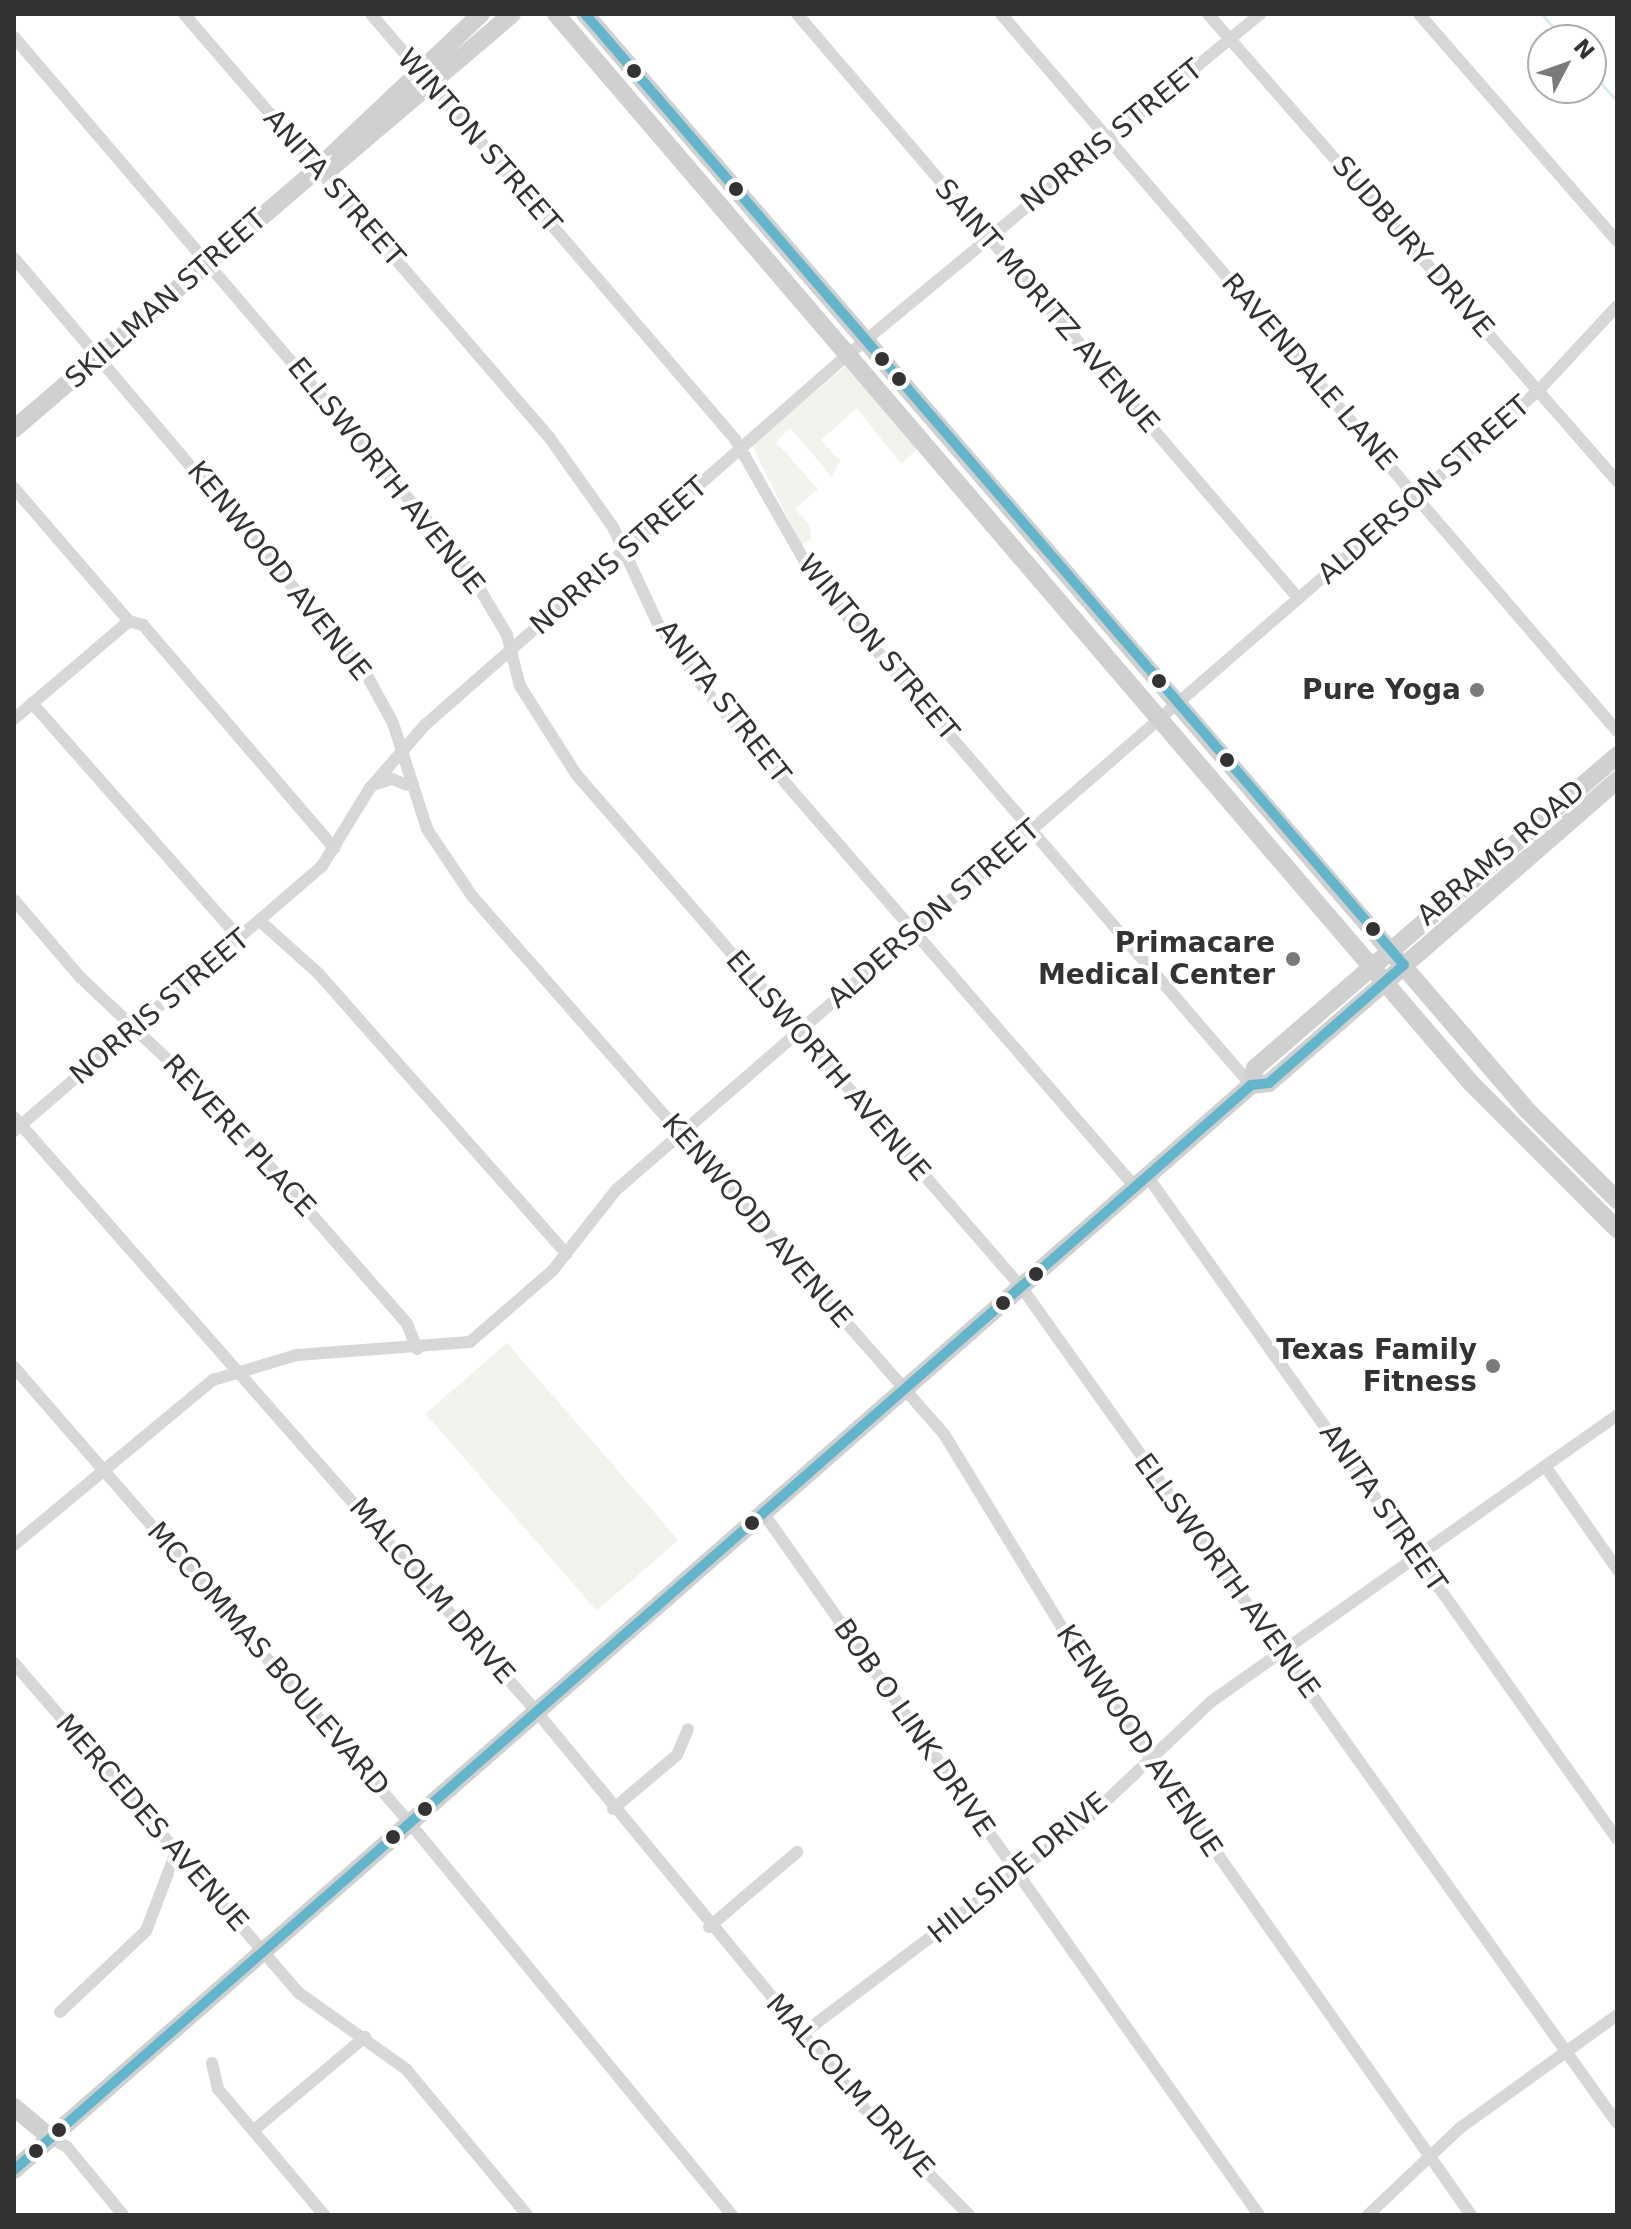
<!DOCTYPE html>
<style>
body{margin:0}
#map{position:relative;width:1631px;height:2229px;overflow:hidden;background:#fff;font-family:"DejaVu Sans",sans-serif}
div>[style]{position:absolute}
.green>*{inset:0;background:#f1f3ec;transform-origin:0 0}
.stream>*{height:3px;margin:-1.5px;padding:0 1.5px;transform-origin:1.5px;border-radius:1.5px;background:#dbebef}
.street>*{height:12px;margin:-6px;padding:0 6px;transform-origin:6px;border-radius:6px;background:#d7d7d7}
.secondary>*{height:18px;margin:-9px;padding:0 9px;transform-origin:9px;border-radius:9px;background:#d0d0d0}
.bus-1>*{height:10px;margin:-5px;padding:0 5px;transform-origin:5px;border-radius:5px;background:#63b5cc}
.dots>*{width:22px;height:22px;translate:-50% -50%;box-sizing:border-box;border:4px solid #fff;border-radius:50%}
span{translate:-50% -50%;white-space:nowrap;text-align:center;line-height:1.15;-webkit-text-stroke:8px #fff;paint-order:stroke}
.street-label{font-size:28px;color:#333}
.poi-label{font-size:28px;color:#333;font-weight:700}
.right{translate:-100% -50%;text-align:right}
.frame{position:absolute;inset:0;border:16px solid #333;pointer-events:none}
.north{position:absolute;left:1527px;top:24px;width:80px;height:80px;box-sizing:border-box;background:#fff;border:2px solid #adadad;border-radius:50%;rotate:49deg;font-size:22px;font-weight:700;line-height:32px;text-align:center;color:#333}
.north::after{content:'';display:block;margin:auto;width:28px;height:36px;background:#7a7a7a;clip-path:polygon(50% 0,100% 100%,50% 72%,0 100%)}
</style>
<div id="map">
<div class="green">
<div style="clip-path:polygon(846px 366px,917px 449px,901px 464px,857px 408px,821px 440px,840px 461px,832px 477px,790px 428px,776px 442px,818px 489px,795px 509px,810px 526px,811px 539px,801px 545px,752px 445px)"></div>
<div style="left:507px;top:1343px;width:261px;height:108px;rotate:49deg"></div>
</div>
<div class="stream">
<div style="left:1542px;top:14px;width:34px;rotate:50deg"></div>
<div style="left:1591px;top:72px;width:39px;rotate:48deg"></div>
</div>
<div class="street">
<div style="left:184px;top:14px;width:559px;rotate:49.21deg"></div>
<div style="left:549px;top:437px;width:110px;rotate:54.6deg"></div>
<div style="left:613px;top:527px;width:109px;rotate:65.1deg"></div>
<div style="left:659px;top:626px;width:80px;rotate:54.1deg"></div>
<div style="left:706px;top:691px;width:657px;rotate:49.13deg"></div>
<div style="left:371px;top:14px;width:560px;rotate:49.42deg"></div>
<div style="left:735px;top:439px;width:161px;rotate:60.3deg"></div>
<div style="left:815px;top:579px;width:668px;rotate:49.25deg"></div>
<div style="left:797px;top:14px;width:769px;rotate:49.37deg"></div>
<div style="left:1001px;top:14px;width:945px;rotate:49.33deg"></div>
<div style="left:1208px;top:14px;width:621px;rotate:48.79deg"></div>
<div style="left:1419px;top:14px;width:301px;rotate:48.9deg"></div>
<div style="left:14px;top:37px;width:696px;rotate:49.49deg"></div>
<div style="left:466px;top:566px;width:80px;rotate:59.3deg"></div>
<div style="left:507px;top:635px;width:53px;rotate:75.7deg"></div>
<div style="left:520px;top:686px;width:104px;rotate:57.5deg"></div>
<div style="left:576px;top:774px;width:681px;rotate:49.05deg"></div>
<div style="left:1022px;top:1288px;width:1025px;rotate:54.53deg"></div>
<div style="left:14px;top:258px;width:543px;rotate:49.71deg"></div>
<div style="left:365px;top:672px;width:58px;rotate:61.2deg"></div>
<div style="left:393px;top:723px;width:111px;rotate:72.2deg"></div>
<div style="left:427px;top:829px;width:81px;rotate:56.1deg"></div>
<div style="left:472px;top:896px;width:716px;rotate:48.74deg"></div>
<div style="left:944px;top:1434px;width:273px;rotate:58.6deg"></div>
<div style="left:1086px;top:1667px;width:670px;rotate:54.91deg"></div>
<div style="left:14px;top:488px;width:176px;rotate:49.2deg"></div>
<div style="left:129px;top:621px;width:15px;rotate:16deg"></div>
<div style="left:143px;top:625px;width:294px;rotate:49.4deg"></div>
<div style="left:32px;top:703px;width:315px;rotate:48.6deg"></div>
<div style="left:14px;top:719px;width:151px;rotate:-40.4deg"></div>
<div style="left:373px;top:785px;width:20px;rotate:-18deg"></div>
<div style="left:392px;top:779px;width:16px;rotate:22deg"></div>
<div style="left:14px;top:900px;width:101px;rotate:49.4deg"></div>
<div style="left:80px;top:977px;width:190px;rotate:43.3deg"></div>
<div style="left:218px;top:1107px;width:288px;rotate:48.9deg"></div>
<div style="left:407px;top:1324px;width:27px;rotate:68deg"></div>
<div style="left:261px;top:922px;width:76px;rotate:41.8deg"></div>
<div style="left:318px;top:973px;width:375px;rotate:48.5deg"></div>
<div style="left:14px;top:1117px;width:791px;rotate:48.69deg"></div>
<div style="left:536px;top:1711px;width:514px;rotate:50.45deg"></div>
<div style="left:863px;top:2107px;width:151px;rotate:45.5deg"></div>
<div style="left:14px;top:1131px;width:406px;rotate:-40.7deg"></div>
<div style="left:322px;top:866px;width:92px;rotate:-58.4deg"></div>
<div style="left:370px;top:788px;width:84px;rotate:-48.9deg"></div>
<div style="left:425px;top:725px;width:549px;rotate:-41.23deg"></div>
<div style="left:838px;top:363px;width:548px;rotate:-39.59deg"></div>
<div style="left:1148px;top:1177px;width:811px;rotate:54.68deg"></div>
<div style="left:14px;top:1367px;width:603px;rotate:49.04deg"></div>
<div style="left:409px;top:1822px;width:509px;rotate:50.58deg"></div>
<div style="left:1545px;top:1466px;width:126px;rotate:55deg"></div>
<div style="left:764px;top:1514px;width:858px;rotate:54.77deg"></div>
<div style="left:14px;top:1545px;width:259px;rotate:-39.7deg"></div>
<div style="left:213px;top:1380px;width:88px;rotate:-16.6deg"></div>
<div style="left:297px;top:1355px;width:173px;rotate:-4.3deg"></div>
<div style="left:470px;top:1342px;width:110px;rotate:-40.9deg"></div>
<div style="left:553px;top:1270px;width:102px;rotate:-51.8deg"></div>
<div style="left:616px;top:1190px;width:1221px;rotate:-40.92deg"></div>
<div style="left:1539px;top:390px;width:115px;rotate:-47.1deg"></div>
<div style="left:14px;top:1663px;width:436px;rotate:49.2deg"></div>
<div style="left:299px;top:1993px;width:131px;rotate:35.4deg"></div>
<div style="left:406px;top:2069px;width:190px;rotate:50.3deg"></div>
<div style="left:613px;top:1809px;width:84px;rotate:-40.2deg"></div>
<div style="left:677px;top:1755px;width:28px;rotate:-67deg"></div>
<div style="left:709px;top:1927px;width:116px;rotate:-40.4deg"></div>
<div style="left:60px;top:2012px;width:118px;rotate:-43.3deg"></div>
<div style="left:146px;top:1931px;width:85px;rotate:-69.2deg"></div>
<div style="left:802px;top:2034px;width:356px;rotate:-37deg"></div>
<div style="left:1086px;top:1820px;width:173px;rotate:-43.4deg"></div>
<div style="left:1212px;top:1701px;width:496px;rotate:-35.2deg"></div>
<div style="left:212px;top:2063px;width:27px;rotate:77deg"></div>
<div style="left:218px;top:2089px;width:165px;rotate:49.9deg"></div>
<div style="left:254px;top:2130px;width:145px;rotate:-40deg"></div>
<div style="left:51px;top:2138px;width:18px;rotate:29deg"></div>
<div style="left:67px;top:2147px;width:88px;rotate:50.5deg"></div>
<div style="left:1368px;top:2215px;width:127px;rotate:-43.4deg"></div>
<div style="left:1460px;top:2128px;width:193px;rotate:-35.7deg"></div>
</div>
<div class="secondary">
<div style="left:556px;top:14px;width:1406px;rotate:49.44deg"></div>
<div style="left:1470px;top:1082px;width:208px;rotate:45deg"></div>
<div style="left:585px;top:14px;width:1447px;rotate:49.32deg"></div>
<div style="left:1528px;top:1111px;width:126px;rotate:45deg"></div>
<div style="left:317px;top:169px;width:13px"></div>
<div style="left:330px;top:169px;width:239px;rotate:-40.4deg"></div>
<div style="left:14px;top:429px;width:399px;rotate:-40.6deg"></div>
<div style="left:317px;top:169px;width:226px;rotate:-43.4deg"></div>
<div style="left:1251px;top:1085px;width:17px;rotate:-77deg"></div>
<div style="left:1255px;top:1068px;width:479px;rotate:-40.8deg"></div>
<div style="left:14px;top:2107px;width:48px;rotate:40deg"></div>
<div style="left:14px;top:2170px;width:1645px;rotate:-41.25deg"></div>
<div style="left:1251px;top:1085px;width:18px;rotate:-6deg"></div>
<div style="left:1269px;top:1083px;width:461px;rotate:-41deg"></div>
</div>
<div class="bus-1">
<div style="left:14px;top:2170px;width:1645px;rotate:-41.25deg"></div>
<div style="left:1251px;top:1085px;width:18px;rotate:-6deg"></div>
<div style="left:1269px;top:1083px;width:179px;rotate:-41.2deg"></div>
<div style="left:1404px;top:965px;width:1255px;rotate:-130.73deg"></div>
</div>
<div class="dots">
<div style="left:634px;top:71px;background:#333"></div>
<div style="left:736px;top:189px;background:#333"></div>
<div style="left:882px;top:359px;background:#333"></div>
<div style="left:899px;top:379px;background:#333"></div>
<div style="left:1159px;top:681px;background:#333"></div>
<div style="left:1477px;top:690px;background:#7a7a7a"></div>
<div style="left:1227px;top:760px;background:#333"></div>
<div style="left:1373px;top:929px;background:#333"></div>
<div style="left:1293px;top:959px;background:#7a7a7a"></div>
<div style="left:1036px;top:1274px;background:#333"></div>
<div style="left:1003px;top:1303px;background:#333"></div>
<div style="left:1493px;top:1366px;background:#7a7a7a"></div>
<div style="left:752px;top:1523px;background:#333"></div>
<div style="left:425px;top:1809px;background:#333"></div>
<div style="left:393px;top:1837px;background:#333"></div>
<div style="left:59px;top:2130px;background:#333"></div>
<div style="left:36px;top:2151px;background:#333"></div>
</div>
<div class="street-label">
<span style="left:1112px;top:136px;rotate:-39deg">NORRIS STREET</span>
<span style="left:479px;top:141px;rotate:49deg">WINTON STREET</span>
<span style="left:334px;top:188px;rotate:49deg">ANITA STREET</span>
<span style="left:1413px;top:247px;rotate:49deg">SUDBURY DRIVE</span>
<span style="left:166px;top:299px;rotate:-41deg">SKILLMAN STREET</span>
<span style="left:1047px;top:306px;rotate:49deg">SAINT MORITZ AVENUE</span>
<span style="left:1309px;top:372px;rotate:49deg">RAVENDALE LANE</span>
<span style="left:386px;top:476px;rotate:51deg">ELLSWORTH AVENUE</span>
<span style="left:1424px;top:490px;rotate:-41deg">ALDERSON STREET</span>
<span style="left:619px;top:556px;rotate:-41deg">NORRIS STREET</span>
<span style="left:279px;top:571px;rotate:51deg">KENWOOD AVENUE</span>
<span style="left:878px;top:648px;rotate:50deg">WINTON STREET</span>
<span style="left:723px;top:702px;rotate:52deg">ANITA STREET</span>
<span style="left:1501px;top:853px;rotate:-40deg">ABRAMS ROAD</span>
<span style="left:934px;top:914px;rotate:-41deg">ALDERSON STREET</span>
<span style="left:160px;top:1007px;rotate:-40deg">NORRIS STREET</span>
<span style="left:828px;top:1066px;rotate:49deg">ELLSWORTH AVENUE</span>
<span style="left:239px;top:1136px;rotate:47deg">REVERE PLACE</span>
<span style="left:757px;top:1221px;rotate:49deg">KENWOOD AVENUE</span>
<span style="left:1383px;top:1508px;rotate:55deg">ANITA STREET</span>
<span style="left:1227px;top:1576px;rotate:54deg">ELLSWORTH AVENUE</span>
<span style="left:432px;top:1591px;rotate:49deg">MALCOLM DRIVE</span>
<span style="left:268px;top:1659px;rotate:49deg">MCCOMMAS BOULEVARD</span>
<span style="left:914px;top:1728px;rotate:55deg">BOB O LINK DRIVE</span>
<span style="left:1139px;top:1741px;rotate:56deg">KENWOOD AVENUE</span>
<span style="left:152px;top:1823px;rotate:49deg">MERCEDES AVENUE</span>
<span style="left:1018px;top:1868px;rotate:-39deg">HILLSIDE DRIVE</span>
<span style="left:850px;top:2086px;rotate:48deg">MALCOLM DRIVE</span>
</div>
<div class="poi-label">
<span class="right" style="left:1461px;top:690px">Pure Yoga</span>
<span class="right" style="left:1275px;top:959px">Primacare<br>Medical Center</span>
<span class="right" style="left:1477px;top:1366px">Texas Family<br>Fitness</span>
</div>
<div class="frame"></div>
<div class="north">N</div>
</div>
